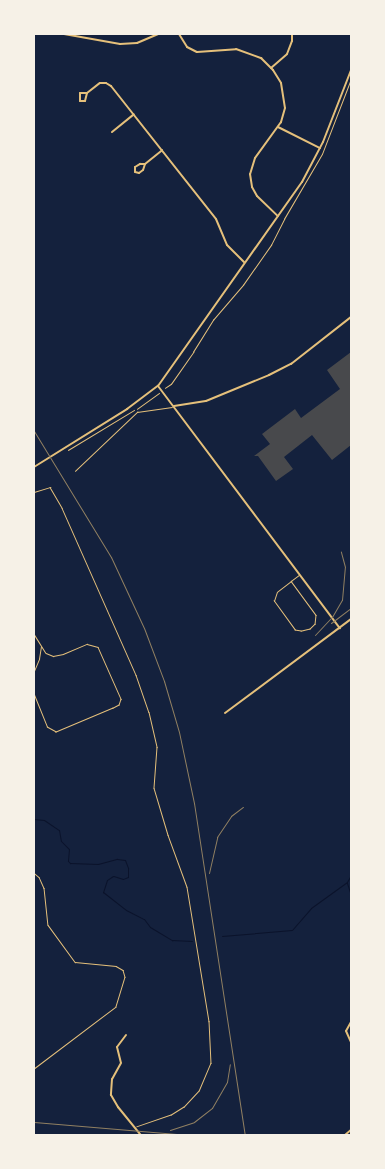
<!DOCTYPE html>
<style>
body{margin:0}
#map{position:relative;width:385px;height:1169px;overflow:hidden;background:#14213d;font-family:"DM Sans",sans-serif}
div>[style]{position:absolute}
.stream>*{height:1px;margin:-0.5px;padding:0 0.5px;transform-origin:0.5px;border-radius:0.5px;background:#0b132b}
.building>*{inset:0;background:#48494c}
.path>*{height:0.5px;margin:-0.25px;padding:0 0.25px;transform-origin:0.25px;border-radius:0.25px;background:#e5c07b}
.service>*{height:0.5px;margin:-0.25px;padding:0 0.25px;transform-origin:0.25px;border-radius:0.25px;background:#e5c07b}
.minor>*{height:2px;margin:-1px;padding:0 1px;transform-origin:1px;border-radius:1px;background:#e5c07b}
.tertiary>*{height:2px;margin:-1px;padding:0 1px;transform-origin:1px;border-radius:1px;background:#e5c07b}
.rail>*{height:1px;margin:-0.5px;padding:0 0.5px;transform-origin:0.5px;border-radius:0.5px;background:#918062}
span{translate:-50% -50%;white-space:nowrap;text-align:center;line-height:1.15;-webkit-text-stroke:4px #f6f1e7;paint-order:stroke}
.frame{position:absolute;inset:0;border:35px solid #f6f1e7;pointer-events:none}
</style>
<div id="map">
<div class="stream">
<div style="left:34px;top:819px;width:10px;rotate:6deg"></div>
<div style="left:44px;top:820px;width:18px;rotate:34deg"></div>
<div style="left:59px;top:830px;width:11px;rotate:80deg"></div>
<div style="left:61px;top:841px;width:11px;rotate:45deg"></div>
<div style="left:69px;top:849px;width:12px;rotate:95deg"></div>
<div style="left:68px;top:861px;width:3px;rotate:45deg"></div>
<div style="left:70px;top:863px;width:28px;rotate:2deg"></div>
<div style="left:98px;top:864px;width:20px;rotate:-15deg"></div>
<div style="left:117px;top:859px;width:8px;rotate:7deg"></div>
<div style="left:125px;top:860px;width:9px;rotate:69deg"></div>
<div style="left:128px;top:868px;width:9px;rotate:90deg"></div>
<div style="left:128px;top:877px;width:5px;rotate:158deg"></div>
<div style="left:123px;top:879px;width:10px;rotate:-163deg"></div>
<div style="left:113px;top:876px;width:7px;rotate:146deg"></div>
<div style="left:107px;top:880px;width:13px;rotate:108deg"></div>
<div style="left:103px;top:892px;width:29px;rotate:38deg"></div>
<div style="left:126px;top:910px;width:20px;rotate:27deg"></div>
<div style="left:144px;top:919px;width:10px;rotate:53deg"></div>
<div style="left:150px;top:927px;width:26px;rotate:31deg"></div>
<div style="left:172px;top:940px;width:20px;rotate:3deg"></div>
<div style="left:347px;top:883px;width:13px;rotate:72deg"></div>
<div style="left:222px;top:936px;width:70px;rotate:-4.9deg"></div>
<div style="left:292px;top:930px;width:29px;rotate:-49deg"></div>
<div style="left:311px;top:908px;width:44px;rotate:-35.8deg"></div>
<div style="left:347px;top:882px;width:8px;rotate:-60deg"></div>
</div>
<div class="building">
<div style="clip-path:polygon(351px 352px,351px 445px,332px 460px,312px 435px,284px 457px,293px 469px,276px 481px,258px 456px,254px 456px,270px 444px,262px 434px,295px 409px,301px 418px,340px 389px,327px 370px)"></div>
</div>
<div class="path">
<div style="left:165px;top:388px;width:7px;rotate:-34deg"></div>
<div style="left:171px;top:384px;width:39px;rotate:-55deg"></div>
<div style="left:193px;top:352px;width:38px;rotate:-58deg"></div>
<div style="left:213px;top:320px;width:46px;rotate:-49.4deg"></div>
<div style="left:243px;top:285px;width:49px;rotate:-55deg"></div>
<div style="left:271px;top:245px;width:29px;rotate:-63deg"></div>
<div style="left:284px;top:219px;width:75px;rotate:-59.7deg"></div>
<div style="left:322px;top:154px;width:80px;rotate:-68.9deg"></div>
<div style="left:137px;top:409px;width:27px;rotate:-36deg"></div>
<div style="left:68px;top:450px;width:77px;rotate:-31.2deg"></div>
<div style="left:34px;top:873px;width:6px;rotate:39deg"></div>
<div style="left:39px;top:877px;width:12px;rotate:66deg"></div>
<div style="left:44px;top:888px;width:37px;rotate:84deg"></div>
<div style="left:48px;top:925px;width:46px;rotate:53.9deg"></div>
<div style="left:75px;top:962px;width:41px;rotate:5.6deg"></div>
<div style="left:116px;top:966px;width:8px;rotate:30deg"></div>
<div style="left:123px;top:970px;width:7px;rotate:74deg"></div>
<div style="left:125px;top:977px;width:31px;rotate:107deg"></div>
<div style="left:116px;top:1007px;width:103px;rotate:142.9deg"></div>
</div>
<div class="service">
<div style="left:75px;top:471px;width:86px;rotate:-43.6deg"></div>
<div style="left:137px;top:412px;width:35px;rotate:-8deg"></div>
<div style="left:34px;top:492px;width:17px;rotate:-17deg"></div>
<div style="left:50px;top:487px;width:24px;rotate:60deg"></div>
<div style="left:62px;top:508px;width:183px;rotate:66.1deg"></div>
<div style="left:136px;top:675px;width:39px;rotate:71deg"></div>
<div style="left:149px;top:712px;width:36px;rotate:77deg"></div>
<div style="left:157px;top:747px;width:41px;rotate:94.2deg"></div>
<div style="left:154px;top:788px;width:49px;rotate:73.4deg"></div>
<div style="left:168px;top:835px;width:55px;rotate:69.9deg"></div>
<div style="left:187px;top:887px;width:136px;rotate:80.7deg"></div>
<div style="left:209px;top:1021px;width:42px;rotate:87.3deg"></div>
<div style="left:211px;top:1063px;width:30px;rotate:113deg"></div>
<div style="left:199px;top:1091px;width:22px;rotate:133deg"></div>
<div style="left:184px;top:1107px;width:15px;rotate:148deg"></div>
<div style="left:171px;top:1115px;width:36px;rotate:161deg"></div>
<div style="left:291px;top:581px;width:42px;rotate:53.7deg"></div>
<div style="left:316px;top:615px;width:9px;rotate:96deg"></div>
<div style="left:315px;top:624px;width:7px;rotate:135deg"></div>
<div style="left:310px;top:629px;width:9px;rotate:167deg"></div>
<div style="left:301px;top:631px;width:6px;rotate:-171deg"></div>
<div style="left:295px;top:630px;width:36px;rotate:-126deg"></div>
<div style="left:274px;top:601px;width:9px;rotate:-72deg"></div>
<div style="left:277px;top:592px;width:18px;rotate:-38deg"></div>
<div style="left:291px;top:581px;width:10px;rotate:-37deg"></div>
<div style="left:34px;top:634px;width:22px;rotate:58deg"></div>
<div style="left:46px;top:653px;width:8px;rotate:23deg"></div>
<div style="left:53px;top:656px;width:10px;rotate:-11deg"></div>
<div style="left:63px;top:654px;width:26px;rotate:-23deg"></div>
<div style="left:87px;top:644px;width:11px;rotate:15deg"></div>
<div style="left:98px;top:647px;width:57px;rotate:66.1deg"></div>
<div style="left:121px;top:699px;width:6px;rotate:108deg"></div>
<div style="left:119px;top:705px;width:7px;rotate:153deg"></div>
<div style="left:113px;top:708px;width:62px;rotate:157.2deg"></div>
<div style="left:56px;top:732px;width:10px;rotate:-151deg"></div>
<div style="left:47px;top:727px;width:35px;rotate:-112deg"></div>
<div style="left:34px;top:671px;width:13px;rotate:-67deg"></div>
<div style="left:39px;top:659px;width:12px;rotate:-81deg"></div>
</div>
<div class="minor">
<div style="left:64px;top:34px;width:57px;rotate:10.1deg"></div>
<div style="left:120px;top:44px;width:17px;rotate:-3deg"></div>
<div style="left:137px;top:43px;width:23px;rotate:-23deg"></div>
<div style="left:179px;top:34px;width:15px;rotate:58deg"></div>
<div style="left:187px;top:47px;width:11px;rotate:27deg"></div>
<div style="left:197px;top:52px;width:39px;rotate:-4deg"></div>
<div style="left:236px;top:49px;width:27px;rotate:20deg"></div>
<div style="left:261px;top:58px;width:17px;rotate:45deg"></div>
<div style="left:273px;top:70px;width:15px;rotate:58deg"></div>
<div style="left:281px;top:83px;width:25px;rotate:81deg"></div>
<div style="left:285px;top:108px;width:15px;rotate:106deg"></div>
<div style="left:281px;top:122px;width:44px;rotate:125.8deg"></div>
<div style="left:255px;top:158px;width:17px;rotate:107deg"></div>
<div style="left:250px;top:174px;width:13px;rotate:81deg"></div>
<div style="left:252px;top:187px;width:10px;rotate:61deg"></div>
<div style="left:257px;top:196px;width:29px;rotate:44deg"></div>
<div style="left:271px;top:68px;width:21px;rotate:-41deg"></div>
<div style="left:287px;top:54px;width:14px;rotate:-69deg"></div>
<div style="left:292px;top:41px;width:7px;rotate:-90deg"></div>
<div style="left:87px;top:93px;width:7px;rotate:180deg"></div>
<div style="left:80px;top:93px;width:8px;rotate:90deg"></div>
<div style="left:80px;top:101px;width:5px"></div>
<div style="left:85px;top:101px;width:8px;rotate:-76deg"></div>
<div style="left:87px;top:93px;width:16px;rotate:-38deg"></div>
<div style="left:100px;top:83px;width:6px"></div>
<div style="left:106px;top:83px;width:6px;rotate:31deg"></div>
<div style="left:111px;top:86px;width:169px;rotate:51.7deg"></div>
<div style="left:216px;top:219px;width:28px;rotate:67deg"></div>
<div style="left:227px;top:245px;width:24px;rotate:45deg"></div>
<div style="left:278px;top:127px;width:47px;rotate:26.6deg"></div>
<div style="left:112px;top:132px;width:28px;rotate:-39deg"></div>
<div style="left:140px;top:164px;width:5px"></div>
<div style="left:145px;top:164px;width:6px;rotate:108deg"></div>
<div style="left:143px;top:170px;width:5px;rotate:143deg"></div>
<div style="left:139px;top:173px;width:4px;rotate:-166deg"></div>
<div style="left:135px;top:172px;width:5px;rotate:-90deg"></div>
<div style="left:135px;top:167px;width:6px;rotate:-31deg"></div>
<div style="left:145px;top:164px;width:22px;rotate:-39deg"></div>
<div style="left:351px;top:1022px;width:10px;rotate:119deg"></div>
<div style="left:346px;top:1031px;width:12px;rotate:66deg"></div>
<div style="left:126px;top:1035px;width:15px;rotate:127deg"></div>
<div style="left:117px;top:1047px;width:16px;rotate:76deg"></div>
<div style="left:121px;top:1063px;width:18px;rotate:119deg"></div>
<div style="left:112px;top:1079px;width:16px;rotate:94deg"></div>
<div style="left:111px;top:1095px;width:14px;rotate:60deg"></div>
<div style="left:118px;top:1107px;width:36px;rotate:51deg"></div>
</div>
<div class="tertiary">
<div style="left:158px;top:386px;width:303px;rotate:53.1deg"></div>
<div style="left:174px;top:406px;width:32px;rotate:-9deg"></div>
<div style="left:206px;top:401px;width:68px;rotate:-22.4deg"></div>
<div style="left:269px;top:375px;width:25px;rotate:-27deg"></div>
<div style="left:291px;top:364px;width:76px;rotate:-38.1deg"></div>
<div style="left:34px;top:467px;width:110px;rotate:-31.9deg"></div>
<div style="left:127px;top:409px;width:39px;rotate:-37deg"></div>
<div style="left:158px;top:386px;width:250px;rotate:-54.8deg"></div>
<div style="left:302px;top:182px;width:45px;rotate:-62.3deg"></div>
<div style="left:323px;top:142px;width:77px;rotate:-68.7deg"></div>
<div style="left:225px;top:713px;width:157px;rotate:-36.7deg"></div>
<div style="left:345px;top:1135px;width:8px;rotate:-40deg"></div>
</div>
<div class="rail">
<div style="left:34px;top:431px;width:148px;rotate:58.6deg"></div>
<div style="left:111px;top:557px;width:78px;rotate:65.1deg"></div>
<div style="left:144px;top:628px;width:57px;rotate:69.3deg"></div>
<div style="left:164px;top:681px;width:53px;rotate:73.6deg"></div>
<div style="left:179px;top:732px;width:73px;rotate:78.1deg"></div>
<div style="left:194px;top:803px;width:336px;rotate:81.3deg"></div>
<div style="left:331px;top:623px;width:25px;rotate:-37deg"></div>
<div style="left:315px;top:635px;width:25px;rotate:-47deg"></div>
<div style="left:332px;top:617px;width:20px;rotate:-60deg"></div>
<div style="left:342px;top:600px;width:33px;rotate:-85deg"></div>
<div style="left:345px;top:567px;width:16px;rotate:-105deg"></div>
<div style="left:209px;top:873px;width:37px;rotate:-77deg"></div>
<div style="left:217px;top:837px;width:25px;rotate:-56deg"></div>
<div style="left:231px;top:816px;width:15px;rotate:-37deg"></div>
<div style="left:34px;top:1122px;width:155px;rotate:4.8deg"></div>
<div style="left:170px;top:1130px;width:25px;rotate:-18deg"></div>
<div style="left:194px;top:1122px;width:23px;rotate:-38deg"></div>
<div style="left:212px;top:1108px;width:30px;rotate:-60deg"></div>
<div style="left:227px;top:1082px;width:18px;rotate:-81deg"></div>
</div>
<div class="frame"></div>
</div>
